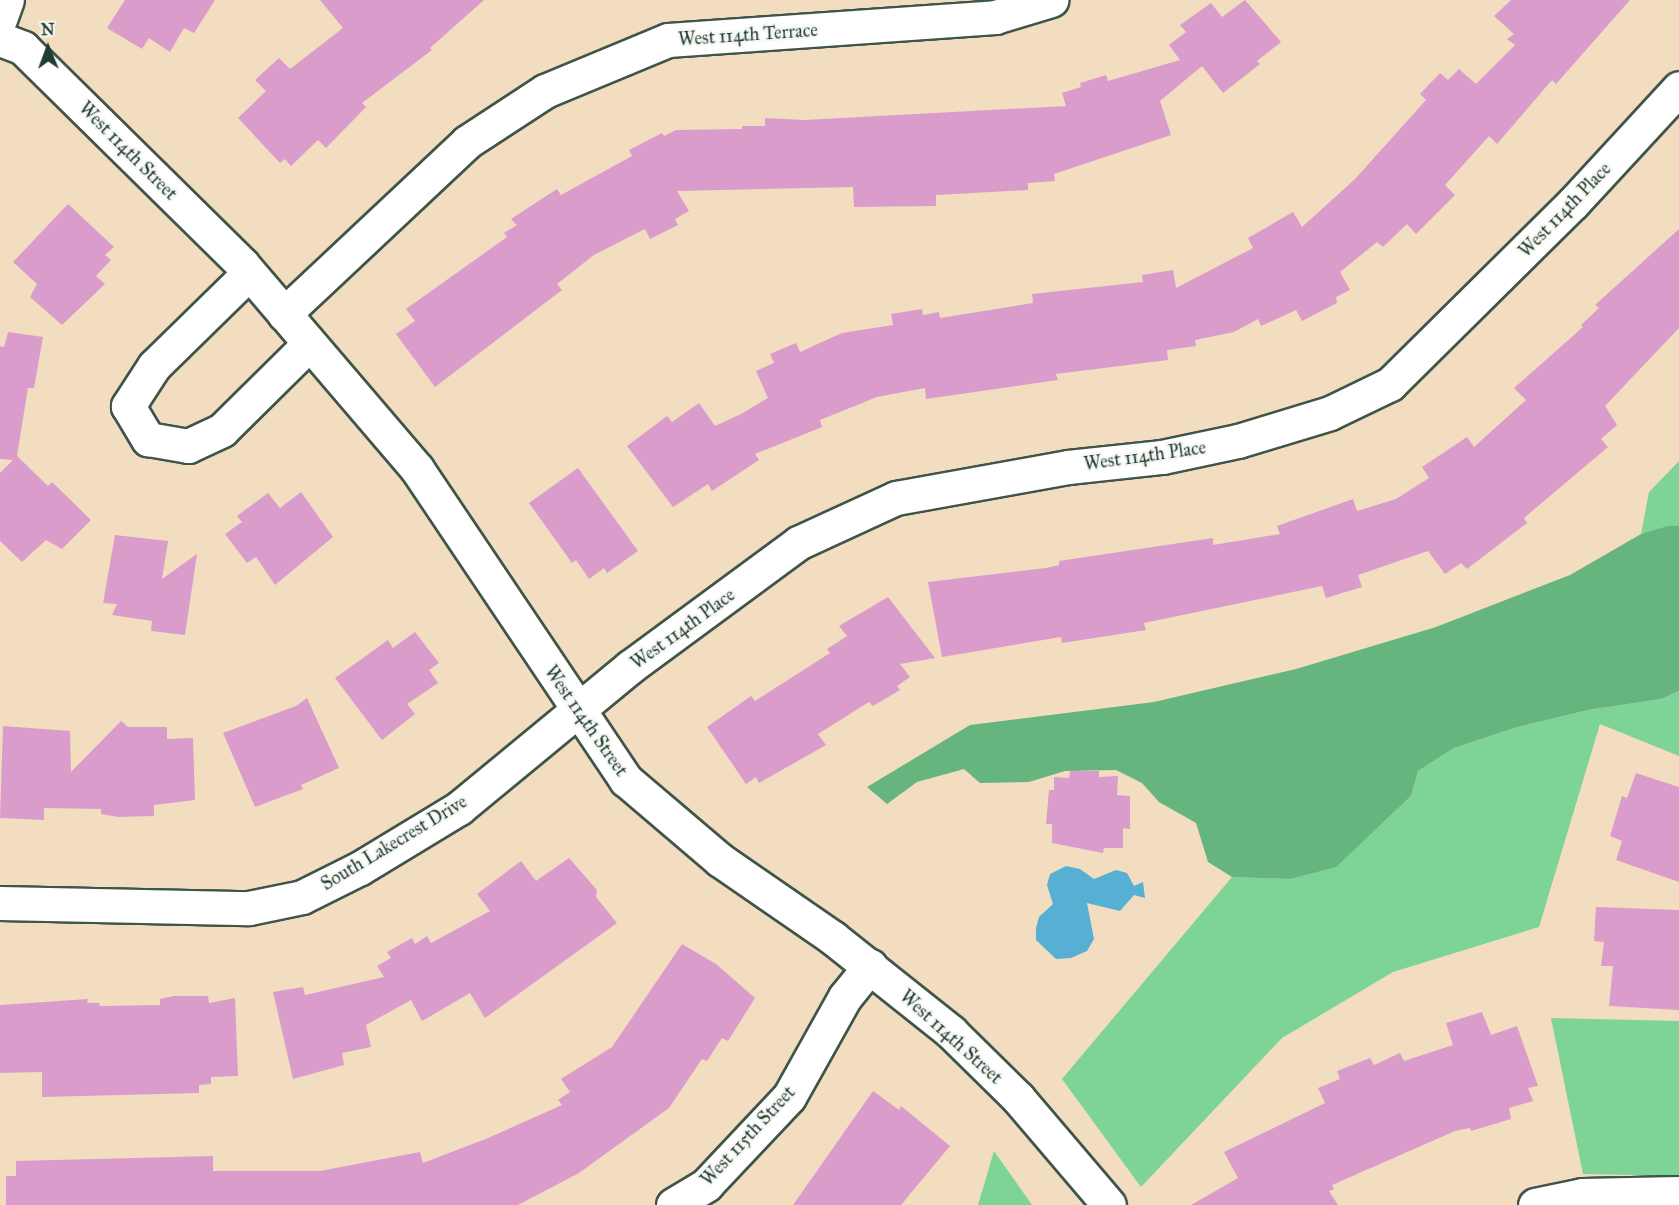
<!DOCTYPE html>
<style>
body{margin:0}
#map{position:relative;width:1679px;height:1205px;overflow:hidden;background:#f2ddc0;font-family:"IM FELL Great Primer",serif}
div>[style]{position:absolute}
.green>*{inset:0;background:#7ed396}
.forest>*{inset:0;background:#66b57f}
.water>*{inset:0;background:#57afd4}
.building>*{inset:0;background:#da9dcb}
.roads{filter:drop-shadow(2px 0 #3f5549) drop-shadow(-2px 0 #3f5549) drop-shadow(0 2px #3f5549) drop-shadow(0 -2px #3f5549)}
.minor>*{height:33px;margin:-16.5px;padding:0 16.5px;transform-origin:16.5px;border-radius:16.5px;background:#fff}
span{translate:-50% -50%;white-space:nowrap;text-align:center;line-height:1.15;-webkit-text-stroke:4.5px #f6f6f2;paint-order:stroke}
.street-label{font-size:18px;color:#1f3d34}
.north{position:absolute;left:18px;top:18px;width:60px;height:60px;-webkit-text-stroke:4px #f6f6f2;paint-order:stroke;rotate:359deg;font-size:16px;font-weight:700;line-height:24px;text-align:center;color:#1f3d34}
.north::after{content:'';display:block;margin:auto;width:21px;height:27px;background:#1f3d34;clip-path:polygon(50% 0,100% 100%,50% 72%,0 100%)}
</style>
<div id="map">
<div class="green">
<div style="clip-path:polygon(1679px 461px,1679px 526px,1641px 534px,1649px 492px)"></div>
<div style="clip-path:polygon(1679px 691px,1679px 756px,1600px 724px,1539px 927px,1393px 972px,1282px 1038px,1141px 1187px,1062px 1079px,1232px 877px,1290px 879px,1374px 831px,1411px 796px,1418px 771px,1454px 748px,1514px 728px,1588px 710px,1661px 699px)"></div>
<div style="clip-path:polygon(1551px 1018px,1679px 1021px,1679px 1176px,1583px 1174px)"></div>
<div style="clip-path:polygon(994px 1151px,1032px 1205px,978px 1205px)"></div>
</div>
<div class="forest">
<div style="clip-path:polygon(1668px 526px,1679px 526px,1679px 691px,1661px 699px,1588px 710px,1514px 728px,1454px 748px,1418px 771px,1411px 796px,1336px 867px,1290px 879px,1232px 877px,1208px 862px,1196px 823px,1159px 802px,1142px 783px,1116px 770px,1065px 771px,1029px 782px,980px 783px,964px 769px,917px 782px,887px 804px,867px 787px,970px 725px,1154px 702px,1296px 669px,1436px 627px,1570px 575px,1641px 534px)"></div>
</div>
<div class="water">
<div style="clip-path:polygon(1066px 866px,1080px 869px,1094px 879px,1116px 870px,1127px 873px,1134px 886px,1143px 882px,1145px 898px,1134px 895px,1120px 911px,1087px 903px,1094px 939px,1087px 951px,1071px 958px,1056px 959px,1036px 940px,1036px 928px,1039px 917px,1053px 904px,1047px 885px,1050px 874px)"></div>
</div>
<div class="building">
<div style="clip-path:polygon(125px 0,215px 0,194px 33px,184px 28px,170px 52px,149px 38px,142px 49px,107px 28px)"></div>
<div style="clip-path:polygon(320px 0,484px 0,430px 48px,432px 50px,362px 103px,366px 107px,326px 148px,318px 140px,291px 166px,285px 159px,280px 163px,238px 118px,266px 91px,255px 80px,279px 58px,290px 69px,343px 28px)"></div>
<div style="clip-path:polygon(1245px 0,1281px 42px,1257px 61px,1260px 64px,1223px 93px,1202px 66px,1160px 101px,1171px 135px,1054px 174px,1055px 181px,1028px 183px,1028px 190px,936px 195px,936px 206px,854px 207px,853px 187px,677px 191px,689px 211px,675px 219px,678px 225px,650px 239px,645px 229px,594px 255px,557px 284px,562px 290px,435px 387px,396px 334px,415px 321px,406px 309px,507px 237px,504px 233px,517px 225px,511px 219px,557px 189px,561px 195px,632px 156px,629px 150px,662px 133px,664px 136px,676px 130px,742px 129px,742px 126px,765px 126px,765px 118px,804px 120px,1066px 106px,1062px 93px,1081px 87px,1080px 83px,1106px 75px,1108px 81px,1180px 60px,1169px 45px,1186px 32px,1180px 25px,1211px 3px,1222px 17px)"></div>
<div style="clip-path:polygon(1511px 0,1630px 0,1556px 84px,1552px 80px,1497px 144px,1489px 136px,1445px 185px,1455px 195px,1416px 234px,1407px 224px,1383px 247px,1377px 242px,1340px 272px,1350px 290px,1336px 297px,1337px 303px,1302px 321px,1296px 310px,1261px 326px,1258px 319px,1234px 332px,1195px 340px,1196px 346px,1167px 350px,1168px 360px,1056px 374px,1058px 380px,926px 399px,925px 388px,877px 397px,820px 420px,822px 427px,755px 454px,759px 460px,712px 491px,708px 484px,673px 507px,627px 446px,667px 416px,672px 422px,699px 403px,715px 426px,741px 414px,768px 398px,756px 371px,774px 363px,770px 354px,796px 343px,800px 352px,842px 333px,893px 325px,891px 314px,922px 309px,923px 315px,939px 312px,940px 318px,1033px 303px,1032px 294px,1143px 282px,1142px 275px,1173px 270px,1176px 288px,1253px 248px,1248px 238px,1293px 212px,1302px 227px,1355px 179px,1426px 100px,1420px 94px,1440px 73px,1448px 80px,1459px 69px,1476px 84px,1515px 45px,1507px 39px,1514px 34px,1494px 16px)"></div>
<div style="clip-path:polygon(68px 204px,114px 247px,105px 255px,111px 260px,96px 276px,105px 284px,62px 325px,30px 297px,37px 284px,13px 262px)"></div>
<div style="clip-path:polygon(1679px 229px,1679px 328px,1605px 406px,1617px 425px,1601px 439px,1608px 447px,1524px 518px,1527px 523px,1467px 569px,1461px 563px,1445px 574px,1428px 551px,1358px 575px,1362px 587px,1326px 598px,1322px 586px,1144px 623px,1146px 630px,1062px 643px,1061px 637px,942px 657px,928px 582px,1046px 568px,1059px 565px,1059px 561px,1213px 538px,1213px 545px,1280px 534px,1277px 526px,1353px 499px,1357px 511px,1396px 499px,1429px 478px,1422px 467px,1467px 437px,1474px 447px,1526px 400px,1514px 388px,1583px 327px,1581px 325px,1599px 308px,1595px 305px)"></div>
<div style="clip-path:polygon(8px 332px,43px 337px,34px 388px,28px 388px,17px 456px,48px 486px,52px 482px,91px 520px,62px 549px,46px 540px,22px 562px,0 541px,0 473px,13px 460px,0 459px,0 346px,4px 347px)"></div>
<div style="clip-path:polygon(578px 468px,638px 551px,607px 573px,604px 568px,589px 579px,576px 560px,572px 563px,529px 503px)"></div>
<div style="clip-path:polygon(301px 492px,333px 537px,275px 585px,256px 557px,247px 563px,225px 534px,242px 522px,237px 516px,268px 493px,280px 508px)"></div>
<div style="clip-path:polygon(115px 535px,168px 541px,162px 579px,197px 554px,185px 635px,151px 631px,152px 621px,112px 615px,117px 604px,103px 603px)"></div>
<div style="clip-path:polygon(888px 597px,935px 658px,900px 664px,910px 677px,897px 686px,900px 690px,873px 706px,869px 702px,818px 734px,826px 745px,759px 783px,756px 777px,746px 784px,707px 727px,751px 696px,755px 701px,830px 653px,827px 649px,847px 636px,839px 626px)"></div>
<div style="clip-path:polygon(415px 632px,439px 663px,429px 670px,438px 683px,407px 704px,415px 714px,382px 740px,335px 678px,388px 640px,393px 648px)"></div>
<div style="clip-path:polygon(307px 698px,339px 768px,301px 785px,303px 789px,255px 807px,223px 733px,296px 706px)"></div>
<div style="clip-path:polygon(121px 721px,128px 727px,167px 727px,167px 739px,193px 738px,195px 800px,154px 805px,154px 816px,118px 817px,101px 814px,101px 809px,44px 808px,44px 820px,0 818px,3px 726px,70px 731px,71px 772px)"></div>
<div style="clip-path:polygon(1070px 771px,1099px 771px,1099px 777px,1118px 776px,1117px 795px,1130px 796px,1130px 829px,1123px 828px,1123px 848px,1104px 848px,1103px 853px,1052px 843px,1052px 824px,1046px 824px,1049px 790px,1054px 790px,1054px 777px,1069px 778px)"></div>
<div style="clip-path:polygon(1636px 773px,1679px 787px,1679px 882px,1616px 860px,1622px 841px,1610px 836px,1622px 796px,1627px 798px)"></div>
<div style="clip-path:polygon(569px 858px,597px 890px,596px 897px,617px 923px,485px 1018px,470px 993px,422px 1021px,411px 1000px,366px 1025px,371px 1047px,342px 1053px,344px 1065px,293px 1079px,273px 992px,303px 987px,305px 995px,384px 977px,377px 966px,391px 958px,387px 952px,412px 938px,415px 944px,427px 936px,431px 943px,490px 911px,477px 894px,521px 861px,536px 881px)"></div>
<div style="clip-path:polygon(1596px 907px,1679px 910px,1679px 1010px,1609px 1006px,1613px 966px,1601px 966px,1604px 942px,1594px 941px)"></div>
<div style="clip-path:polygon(682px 944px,716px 964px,755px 998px,728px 1041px,722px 1038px,707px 1061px,702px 1059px,669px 1108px,579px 1173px,518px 1205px,6px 1205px,6px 1176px,16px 1176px,16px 1161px,213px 1156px,213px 1171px,320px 1171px,420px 1152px,423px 1163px,488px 1138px,562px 1105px,558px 1100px,570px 1092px,561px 1079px,612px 1047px)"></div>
<div style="clip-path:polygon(174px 996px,208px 996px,209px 1003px,235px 998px,238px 1076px,211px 1077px,211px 1084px,199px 1085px,199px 1093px,42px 1097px,42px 1072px,0 1073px,0 1005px,88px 999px,87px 1003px,99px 1003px,100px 1006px,160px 1005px,160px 999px)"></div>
<div style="clip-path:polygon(1482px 1012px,1491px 1035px,1517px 1026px,1538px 1086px,1528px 1088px,1533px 1101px,1509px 1108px,1511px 1119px,1471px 1131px,1470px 1128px,1455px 1131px,1332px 1185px,1334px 1189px,1329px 1191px,1338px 1205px,1191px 1205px,1238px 1178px,1224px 1152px,1325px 1103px,1318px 1088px,1340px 1079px,1337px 1071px,1370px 1058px,1374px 1065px,1400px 1053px,1404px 1061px,1453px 1045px,1446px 1023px)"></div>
<div style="clip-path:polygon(873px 1091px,899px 1110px,901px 1106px,950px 1146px,901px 1205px,793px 1205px)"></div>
</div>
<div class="roads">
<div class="minor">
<div style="left:0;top:19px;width:20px;rotate:-70deg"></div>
<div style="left:0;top:39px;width:25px;rotate:21deg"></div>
<div style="left:23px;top:48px;width:308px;rotate:44.6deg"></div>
<div style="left:242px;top:264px;width:270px;rotate:49.5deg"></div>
<div style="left:417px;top:469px;width:375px;rotate:56.1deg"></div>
<div style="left:626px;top:780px;width:123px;rotate:40.4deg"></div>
<div style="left:720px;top:860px;width:137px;rotate:34.6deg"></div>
<div style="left:833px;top:938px;width:151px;rotate:38.5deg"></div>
<div style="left:951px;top:1032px;width:94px;rotate:44.6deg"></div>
<div style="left:1018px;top:1098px;width:140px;rotate:49.6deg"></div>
<div style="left:249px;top:273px;width:133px;rotate:135.6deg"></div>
<div style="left:154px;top:366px;width:48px;rotate:123deg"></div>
<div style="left:128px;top:406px;width:39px;rotate:59deg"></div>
<div style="left:148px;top:439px;width:41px;rotate:9.9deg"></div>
<div style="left:188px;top:446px;width:38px;rotate:-25deg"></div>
<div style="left:222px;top:430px;width:122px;rotate:-44.7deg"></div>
<div style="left:284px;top:314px;width:251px;rotate:-43.2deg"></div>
<div style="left:467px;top:142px;width:93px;rotate:-33.2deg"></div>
<div style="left:545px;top:91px;width:133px;rotate:-22.5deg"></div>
<div style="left:668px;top:40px;width:328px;rotate:-4deg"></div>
<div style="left:995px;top:17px;width:59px;rotate:-16.9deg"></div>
<div style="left:0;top:903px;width:249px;rotate:1.2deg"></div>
<div style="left:249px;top:908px;width:54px;rotate:-11.7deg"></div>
<div style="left:302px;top:897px;width:65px;rotate:-26.6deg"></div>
<div style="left:360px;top:868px;width:116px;rotate:-31.2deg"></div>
<div style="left:459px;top:808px;width:222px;rotate:-39.5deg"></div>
<div style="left:630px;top:667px;width:209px;rotate:-36.4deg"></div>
<div style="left:798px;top:543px;width:108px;rotate:-24.7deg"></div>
<div style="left:896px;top:498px;width:175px;rotate:-10.2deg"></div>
<div style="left:1068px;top:467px;width:95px;rotate:-6.1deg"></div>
<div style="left:1162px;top:457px;width:78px;rotate:-11.9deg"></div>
<div style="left:1238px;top:441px;width:96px;rotate:-16.9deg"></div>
<div style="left:1330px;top:413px;width:67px;rotate:-25.8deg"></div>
<div style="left:1390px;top:384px;width:257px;rotate:-44.7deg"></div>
<div style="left:1573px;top:203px;width:156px;rotate:-47.3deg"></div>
<div style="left:673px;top:1205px;width:39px;rotate:-31deg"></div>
<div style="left:706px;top:1185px;width:121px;rotate:-46.7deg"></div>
<div style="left:789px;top:1097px;width:115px;rotate:-60.8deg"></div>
<div style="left:845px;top:997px;width:40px;rotate:-51deg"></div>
<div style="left:1535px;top:1205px;width:48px;rotate:-12deg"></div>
<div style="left:1582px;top:1195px;width:97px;rotate:-1.2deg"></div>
</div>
</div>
<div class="street-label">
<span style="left:748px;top:35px;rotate:-4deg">West 114th Terrace</span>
<span style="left:128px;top:151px;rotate:45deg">West 114th Street</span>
<span style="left:1565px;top:210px;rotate:-46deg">West 114th Place</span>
<span style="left:1145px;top:456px;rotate:-8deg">West 114th Place</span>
<span style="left:683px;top:629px;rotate:-36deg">West 114th Place</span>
<span style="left:586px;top:721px;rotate:55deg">West 114th Street</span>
<span style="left:394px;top:843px;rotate:-31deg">South Lakecrest Drive</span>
<span style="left:951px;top:1037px;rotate:42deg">West 114th Street</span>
<span style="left:748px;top:1136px;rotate:-47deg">West 115th Street</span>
</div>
<div class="north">N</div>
</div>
